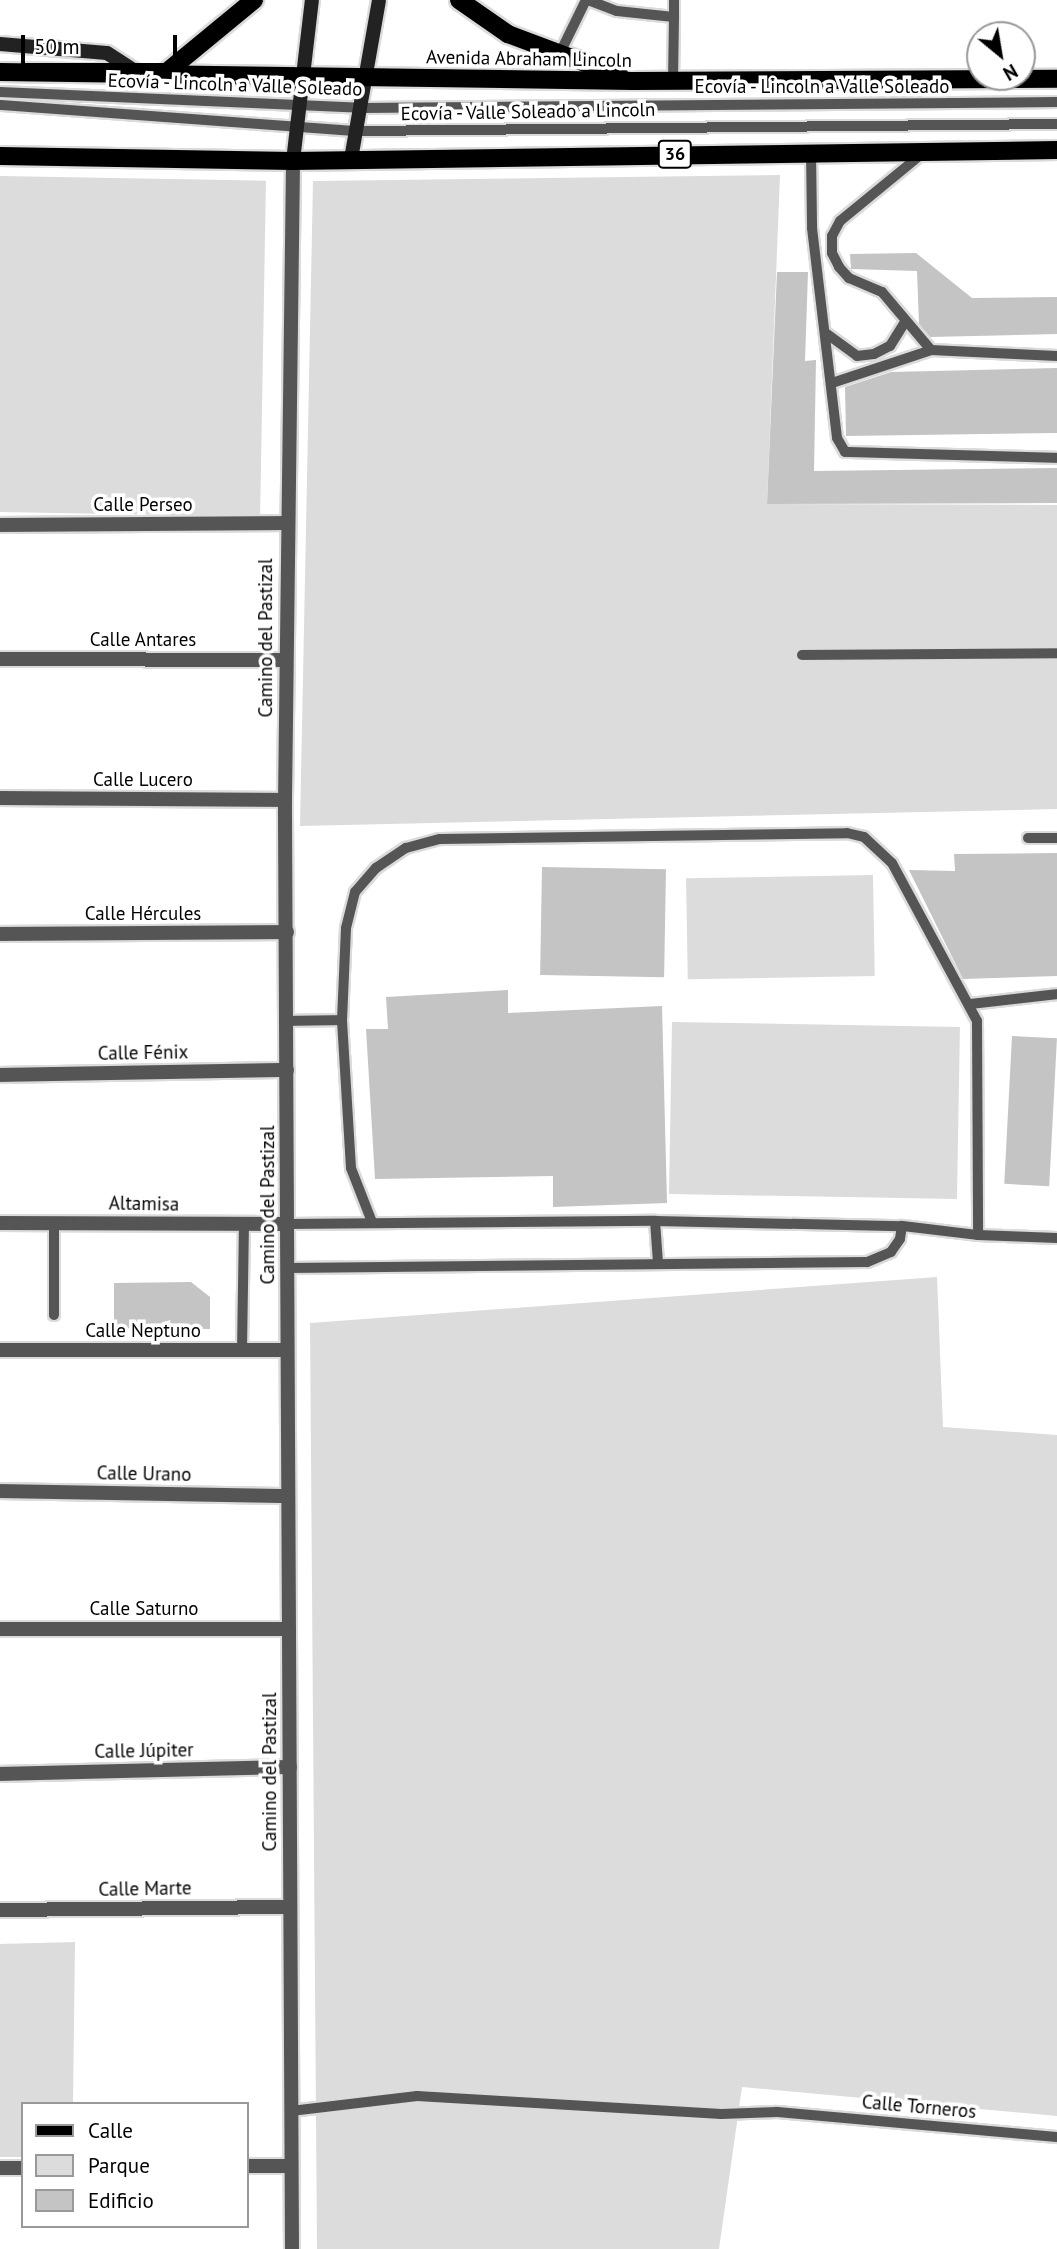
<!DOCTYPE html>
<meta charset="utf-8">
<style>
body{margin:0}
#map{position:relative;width:1057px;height:2249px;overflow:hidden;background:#fff;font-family:"PT Sans",sans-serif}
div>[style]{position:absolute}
.green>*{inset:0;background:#dcdcdc;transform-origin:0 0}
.building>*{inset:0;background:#c4c4c4;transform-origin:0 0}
.roads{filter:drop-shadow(2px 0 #dbdbdb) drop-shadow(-2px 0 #dbdbdb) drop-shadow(0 2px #dbdbdb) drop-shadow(0 -2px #dbdbdb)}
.lane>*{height:10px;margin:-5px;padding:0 5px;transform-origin:5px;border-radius:5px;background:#555}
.street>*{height:14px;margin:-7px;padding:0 7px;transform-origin:7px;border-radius:7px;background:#555}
.secondary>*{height:14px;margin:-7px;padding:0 7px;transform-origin:7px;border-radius:7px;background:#222}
.primary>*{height:18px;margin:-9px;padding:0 9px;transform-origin:9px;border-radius:9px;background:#000}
span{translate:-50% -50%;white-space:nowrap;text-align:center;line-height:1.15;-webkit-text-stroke:7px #fff;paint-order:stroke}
.shield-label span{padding:2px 5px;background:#fff;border:2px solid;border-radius:5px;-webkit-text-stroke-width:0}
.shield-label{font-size:18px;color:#000;font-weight:700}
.street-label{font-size:19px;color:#000}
.legend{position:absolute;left:21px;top:2102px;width:228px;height:126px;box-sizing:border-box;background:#fff;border:2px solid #999;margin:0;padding:9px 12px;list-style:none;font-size:21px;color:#000}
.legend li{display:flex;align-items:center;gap:14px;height:35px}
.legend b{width:35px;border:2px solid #999}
.north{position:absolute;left:966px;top:21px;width:70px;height:70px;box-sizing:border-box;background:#fff;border:2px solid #999;border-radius:50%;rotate:150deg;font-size:19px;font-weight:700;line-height:28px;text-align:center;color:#000}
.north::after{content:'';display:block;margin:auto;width:24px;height:32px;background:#000;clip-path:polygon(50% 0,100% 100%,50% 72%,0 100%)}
.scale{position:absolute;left:21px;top:35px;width:156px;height:32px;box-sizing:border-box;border:4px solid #000;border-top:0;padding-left:9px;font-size:21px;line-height:24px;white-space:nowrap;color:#000;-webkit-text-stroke:5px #fff;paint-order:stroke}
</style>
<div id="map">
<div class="green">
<div style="clip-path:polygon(780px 175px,767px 504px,1057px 505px,1057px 809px,300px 826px,313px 181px)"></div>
<div style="left:0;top:176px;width:266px;height:336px;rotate:1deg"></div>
<div style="left:873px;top:875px;width:101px;height:187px;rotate:89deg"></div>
<div style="left:672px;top:1022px;width:288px;height:172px;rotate:1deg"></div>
<div style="clip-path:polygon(937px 1277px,943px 1427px,1057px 1435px,1057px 2116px,742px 2087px,719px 2249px,317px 2249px,310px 1323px)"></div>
<div style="clip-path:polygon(75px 1942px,73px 2104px,23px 2104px,23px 2157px,0 2157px,0 1944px)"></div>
</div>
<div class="building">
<div style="clip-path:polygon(916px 253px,972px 298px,1057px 297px,1057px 334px,930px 337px,919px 324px,917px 271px,851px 269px,850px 254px)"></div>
<div style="clip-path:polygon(777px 272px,808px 272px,805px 361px,816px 360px,814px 471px,1057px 468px,1057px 503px,767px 504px)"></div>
<div style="clip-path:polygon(1057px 368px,1057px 433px,846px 436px,845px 387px,891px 372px)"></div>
<div style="clip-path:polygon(1057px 853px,1057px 976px,963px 979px,909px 870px,955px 871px,954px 854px)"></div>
<div style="left:542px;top:867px;width:124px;height:108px;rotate:1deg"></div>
<div style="clip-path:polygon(508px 990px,508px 1013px,662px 1006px,667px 1203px,553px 1207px,553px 1176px,375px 1179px,366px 1029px,388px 1029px,386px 997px)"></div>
<div style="left:1012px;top:1036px;width:45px;height:148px;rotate:3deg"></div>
<div style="clip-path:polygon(191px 1282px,210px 1297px,210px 1329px,114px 1328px,114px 1283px)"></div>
</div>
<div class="roads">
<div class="lane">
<div style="left:588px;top:0;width:31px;rotate:21deg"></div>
<div style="left:617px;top:11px;width:57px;rotate:6deg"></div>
<div style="left:674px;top:17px;width:63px;rotate:90.9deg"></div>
<div style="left:674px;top:17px;width:17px;rotate:-90deg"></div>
<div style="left:560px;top:53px;width:59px;rotate:-63.9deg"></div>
<div style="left:0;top:92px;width:361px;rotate:2.5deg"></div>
<div style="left:361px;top:108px;width:696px;rotate:-0.49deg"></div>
<div style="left:0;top:105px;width:357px;rotate:4.2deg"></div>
<div style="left:356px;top:131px;width:701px;rotate:-0.57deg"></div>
<div style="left:811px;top:152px;width:76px;rotate:89.2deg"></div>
<div style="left:812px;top:228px;width:211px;rotate:83.2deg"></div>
<div style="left:837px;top:438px;width:16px;rotate:60deg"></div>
<div style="left:845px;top:452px;width:212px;rotate:1.6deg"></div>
<div style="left:923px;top:153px;width:107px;rotate:140.7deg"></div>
<div style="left:840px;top:221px;width:17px;rotate:118deg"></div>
<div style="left:832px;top:236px;width:17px;rotate:90deg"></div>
<div style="left:832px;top:253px;width:16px;rotate:63deg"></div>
<div style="left:839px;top:267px;width:15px;rotate:48deg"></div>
<div style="left:849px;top:278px;width:36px;rotate:23deg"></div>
<div style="left:882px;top:292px;width:76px;rotate:49.8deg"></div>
<div style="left:931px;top:350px;width:126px;rotate:2.7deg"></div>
<div style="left:827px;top:334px;width:37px;rotate:36deg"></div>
<div style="left:857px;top:356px;width:17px;rotate:-7deg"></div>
<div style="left:874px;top:354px;width:18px;rotate:-27deg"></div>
<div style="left:890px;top:346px;width:28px;rotate:-58deg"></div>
<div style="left:832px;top:383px;width:104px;rotate:-18.4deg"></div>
<div style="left:802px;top:655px;width:255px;rotate:-0.4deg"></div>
<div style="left:1028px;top:838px;width:29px"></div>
<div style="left:971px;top:1004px;width:87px;rotate:-6.6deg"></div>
<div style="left:286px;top:1021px;width:56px;rotate:-1deg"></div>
<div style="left:655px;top:1221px;width:42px;rotate:85.9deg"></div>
<div style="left:372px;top:1222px;width:58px;rotate:-111.3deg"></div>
<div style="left:351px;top:1168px;width:148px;rotate:-93.5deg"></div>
<div style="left:342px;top:1020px;width:92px;rotate:-87.5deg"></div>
<div style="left:346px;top:928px;width:37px;rotate:-76deg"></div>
<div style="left:355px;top:892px;width:32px;rotate:-49deg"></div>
<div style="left:376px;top:868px;width:36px;rotate:-34deg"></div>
<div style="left:406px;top:848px;width:35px;rotate:-15deg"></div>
<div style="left:440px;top:839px;width:407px;rotate:-0.8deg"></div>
<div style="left:847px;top:833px;width:17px;rotate:13deg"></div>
<div style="left:864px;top:837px;width:38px;rotate:43deg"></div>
<div style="left:892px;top:863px;width:179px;rotate:61.7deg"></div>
<div style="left:977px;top:1021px;width:214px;rotate:89.7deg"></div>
<div style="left:978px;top:1235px;width:77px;rotate:-173.2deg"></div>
<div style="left:287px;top:1224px;width:368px;rotate:-0.5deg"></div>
<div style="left:655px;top:1221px;width:247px;rotate:1.2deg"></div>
<div style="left:902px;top:1226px;width:13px;rotate:99deg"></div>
<div style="left:900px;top:1239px;width:16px;rotate:125deg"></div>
<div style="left:891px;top:1252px;width:26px;rotate:157deg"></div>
<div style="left:867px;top:1262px;width:579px;rotate:179.41deg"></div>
<div style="left:978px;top:1235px;width:79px;rotate:2.2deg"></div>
<div style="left:54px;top:1315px;width:92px;rotate:-90deg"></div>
<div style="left:242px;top:1350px;width:125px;rotate:-89.1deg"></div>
<div style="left:291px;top:2111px;width:127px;rotate:-6.8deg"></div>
<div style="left:417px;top:2096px;width:305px;rotate:3.4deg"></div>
<div style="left:721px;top:2114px;width:56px;rotate:-2deg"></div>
<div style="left:777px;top:2112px;width:281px;rotate:5.1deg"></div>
</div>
<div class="street">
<div style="left:0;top:525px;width:286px;rotate:-0.4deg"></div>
<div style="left:0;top:659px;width:286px;rotate:0.2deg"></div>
<div style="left:0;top:798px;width:285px;rotate:0.4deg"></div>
<div style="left:0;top:934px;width:287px;rotate:-0.4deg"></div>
<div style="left:0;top:1075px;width:287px;rotate:-1deg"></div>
<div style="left:0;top:1223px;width:287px;rotate:0.2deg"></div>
<div style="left:0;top:1350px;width:286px"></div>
<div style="left:0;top:1491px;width:288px;rotate:1deg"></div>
<div style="left:0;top:1629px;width:289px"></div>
<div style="left:0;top:1774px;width:290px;rotate:-1.4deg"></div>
<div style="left:0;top:1910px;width:290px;rotate:-0.6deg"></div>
<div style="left:247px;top:2166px;width:44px"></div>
<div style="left:0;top:2168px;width:23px"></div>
<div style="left:292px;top:2249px;width:1449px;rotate:-90.28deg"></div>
<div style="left:285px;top:800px;width:639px;rotate:-89.28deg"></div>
</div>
<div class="secondary">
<div style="left:0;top:44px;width:107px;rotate:4.8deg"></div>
<div style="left:107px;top:53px;width:40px;rotate:32.9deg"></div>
<div style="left:351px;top:159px;width:161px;rotate:-80deg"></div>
<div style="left:293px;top:161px;width:162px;rotate:-83.3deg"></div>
</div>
<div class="primary">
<div style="left:459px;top:0;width:60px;rotate:34.8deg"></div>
<div style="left:508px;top:34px;width:120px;rotate:20.6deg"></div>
<div style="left:0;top:72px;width:633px;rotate:0.81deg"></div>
<div style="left:633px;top:81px;width:424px;rotate:-0.3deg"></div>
<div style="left:163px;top:75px;width:118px;rotate:-39.5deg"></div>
<div style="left:0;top:156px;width:293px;rotate:1deg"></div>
<div style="left:293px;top:161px;width:764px;rotate:-0.82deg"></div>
</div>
</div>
<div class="shield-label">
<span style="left:675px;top:154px">36</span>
</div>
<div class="street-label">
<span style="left:529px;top:59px;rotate:1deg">Avenida Abraham Lincoln</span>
<span style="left:235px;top:85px;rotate:2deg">Ecovía - Lincoln a Valle Soleado</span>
<span style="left:822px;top:87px">Ecovía - Lincoln a Valle Soleado</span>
<span style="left:528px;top:112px;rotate:-1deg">Ecovía - Valle Soleado a Lincoln</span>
<span style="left:143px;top:505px">Calle Perseo</span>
<span style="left:266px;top:638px;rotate:-90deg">Camino del Pastizal</span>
<span style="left:143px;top:640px">Calle Antares</span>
<span style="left:143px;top:780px">Calle Lucero</span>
<span style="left:143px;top:914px">Calle Hércules</span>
<span style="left:143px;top:1053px;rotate:-1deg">Calle Fénix</span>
<span style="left:144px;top:1204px;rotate:1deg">Altamisa</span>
<span style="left:268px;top:1205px;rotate:-90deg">Camino del Pastizal</span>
<span style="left:143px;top:1331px">Calle Neptuno</span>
<span style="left:144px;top:1474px;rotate:1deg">Calle Urano</span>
<span style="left:144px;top:1609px">Calle Saturno</span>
<span style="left:144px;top:1751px;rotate:-1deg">Calle Júpiter</span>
<span style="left:270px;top:1772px;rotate:-90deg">Camino del Pastizal</span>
<span style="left:145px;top:1889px;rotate:-1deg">Calle Marte</span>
<span style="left:919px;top:2107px;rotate:5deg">Calle Torneros</span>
</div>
<ul class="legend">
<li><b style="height:9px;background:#000"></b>Calle</li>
<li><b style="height:19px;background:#dcdcdc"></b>Parque</li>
<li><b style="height:19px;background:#c4c4c4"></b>Edificio</li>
</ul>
<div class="north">N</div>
<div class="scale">50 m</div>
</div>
